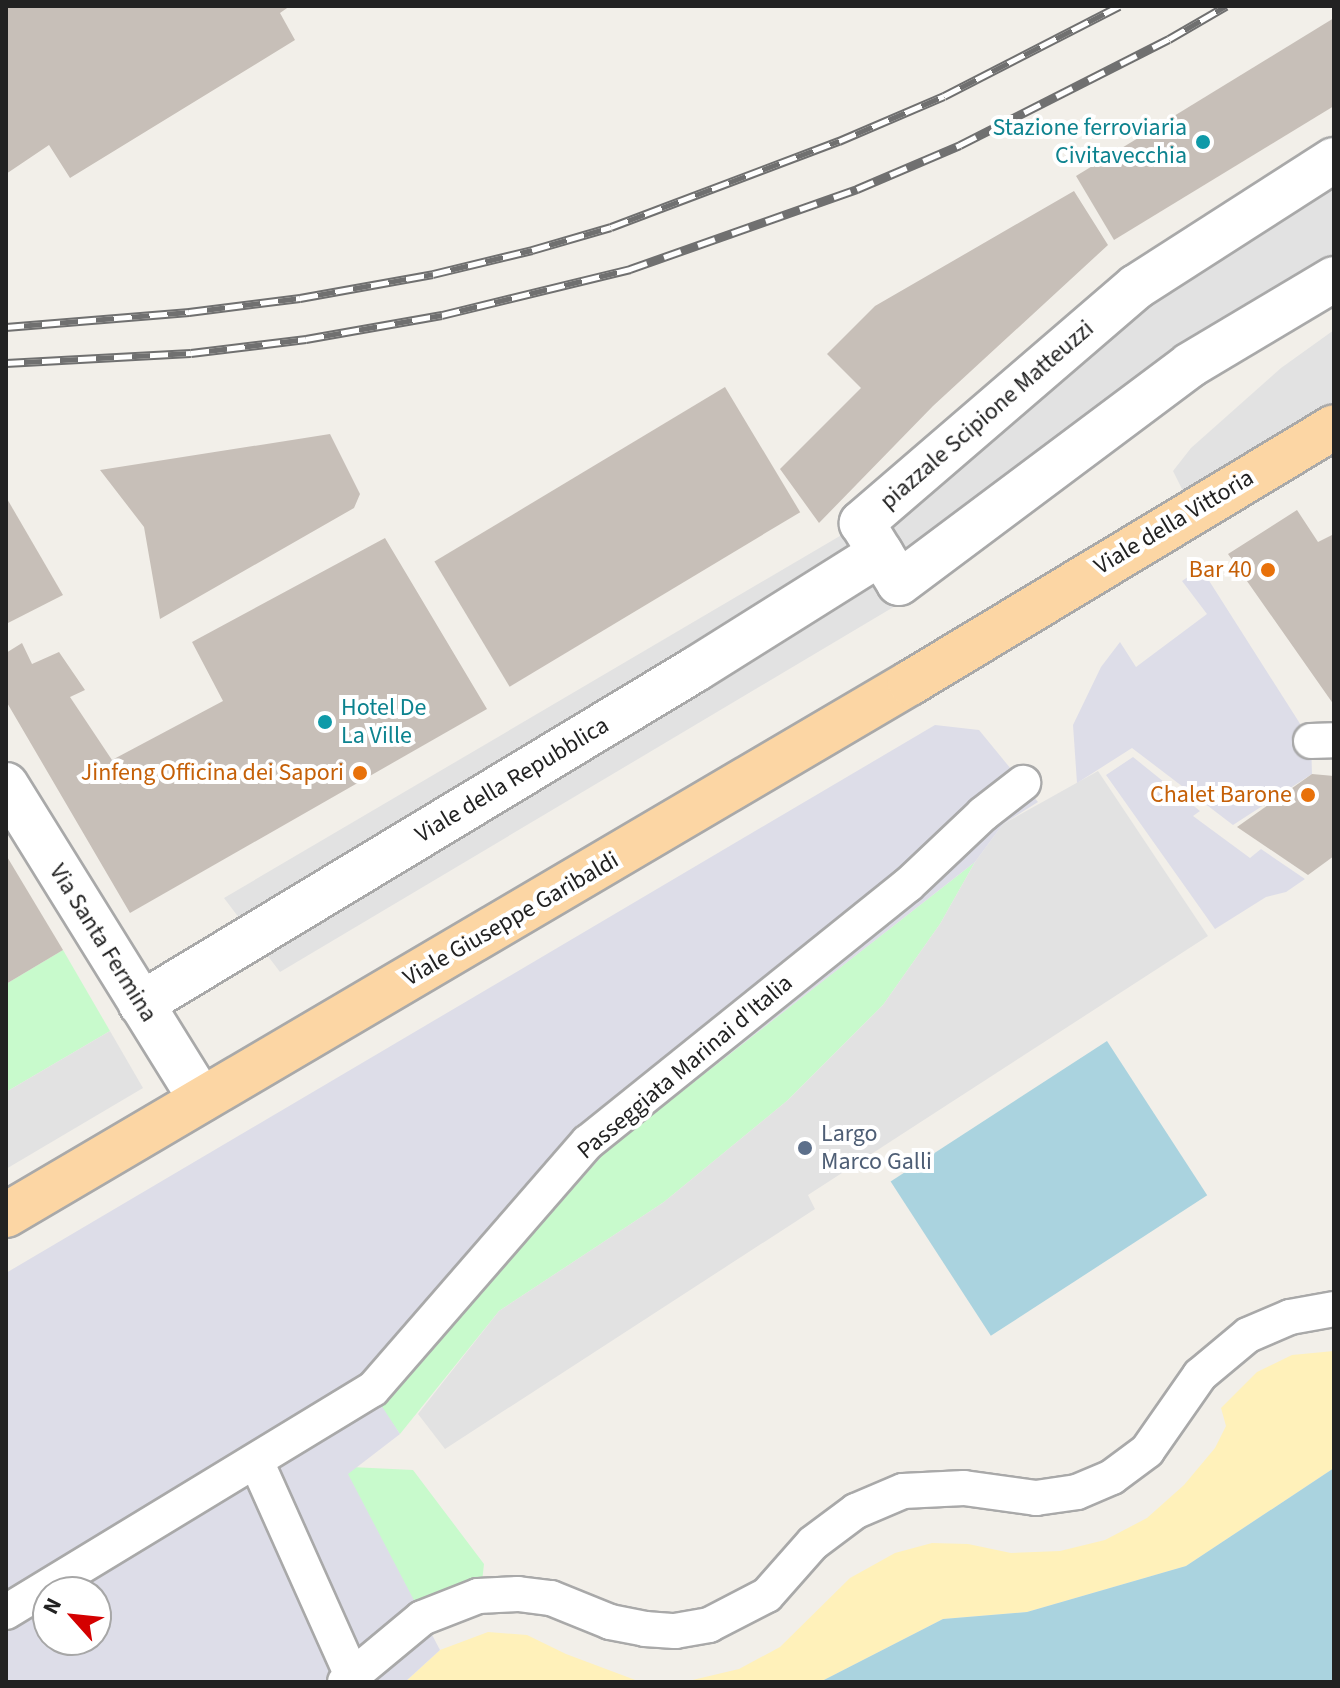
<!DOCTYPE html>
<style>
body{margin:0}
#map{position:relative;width:1340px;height:1688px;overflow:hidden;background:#f2efe9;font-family:"Source Sans 3",sans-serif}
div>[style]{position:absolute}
.sand>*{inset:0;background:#fff1ba}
.park>*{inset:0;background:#c8facc}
.parking>*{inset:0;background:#e2e2e2}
.plaza>*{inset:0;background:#dddde8}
.water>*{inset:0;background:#aad3df;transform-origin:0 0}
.building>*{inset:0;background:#c7bfb8;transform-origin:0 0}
.roads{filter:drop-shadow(2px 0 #a9a9a9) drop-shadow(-2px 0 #a9a9a9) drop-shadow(0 2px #a9a9a9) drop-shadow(0 -2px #a9a9a9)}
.pedestrian>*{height:34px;margin:-17px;padding:0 17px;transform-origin:17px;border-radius:17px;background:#fff}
.minor>*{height:44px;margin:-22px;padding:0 22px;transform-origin:22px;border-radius:22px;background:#fff}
.tertiary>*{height:44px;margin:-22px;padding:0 22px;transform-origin:22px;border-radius:22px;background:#fff}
.primary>*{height:44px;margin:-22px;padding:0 22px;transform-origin:22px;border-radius:22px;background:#fcd6a4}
.rail>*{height:9px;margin-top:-4.5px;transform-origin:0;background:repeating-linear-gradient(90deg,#fff 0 18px,#707070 0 36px);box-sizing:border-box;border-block:2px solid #707070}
.dots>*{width:22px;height:22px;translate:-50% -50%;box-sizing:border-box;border:4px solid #fff;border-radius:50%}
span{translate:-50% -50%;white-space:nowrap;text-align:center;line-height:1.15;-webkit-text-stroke:8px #fff;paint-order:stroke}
.culture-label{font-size:24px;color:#0d838f}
.right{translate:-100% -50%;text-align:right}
.left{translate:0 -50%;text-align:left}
.street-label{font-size:24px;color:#222}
.food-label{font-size:24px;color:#c56008}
.service-label{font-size:24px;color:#4e5e75}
.frame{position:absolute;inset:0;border:8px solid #222;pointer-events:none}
.north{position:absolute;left:32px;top:1576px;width:80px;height:80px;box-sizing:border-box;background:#fff;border:2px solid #a7a7a7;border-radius:50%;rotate:297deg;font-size:22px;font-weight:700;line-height:32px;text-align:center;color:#222}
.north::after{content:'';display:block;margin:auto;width:28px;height:36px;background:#d40000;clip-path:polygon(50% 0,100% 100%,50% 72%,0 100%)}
</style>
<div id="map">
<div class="sand">
<div style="clip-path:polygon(1334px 1351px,1334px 1468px,1186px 1566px,1027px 1612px,943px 1619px,820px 1682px,684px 1682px,739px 1669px,780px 1647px,850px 1578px,895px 1553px,932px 1543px,968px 1544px,1011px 1553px,1060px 1551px,1105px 1540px,1147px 1518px,1184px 1485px,1215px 1448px,1226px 1426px,1221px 1408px,1257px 1372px,1292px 1355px)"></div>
<div style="clip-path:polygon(488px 1632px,527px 1635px,566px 1654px,638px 1681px,678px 1682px,405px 1682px,440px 1650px)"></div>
</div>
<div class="park">
<div style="clip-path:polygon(975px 862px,940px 924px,883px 1005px,788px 1100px,664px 1202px,499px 1311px,400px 1434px,380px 1406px,607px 1150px)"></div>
<div style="clip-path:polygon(63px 950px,110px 1031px,6px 1092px,6px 984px)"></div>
<div style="clip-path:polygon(328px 1433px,351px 1467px,413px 1470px,484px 1564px,482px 1582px,385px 1629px)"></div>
</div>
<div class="parking">
<div style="clip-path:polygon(1334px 147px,1334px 293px,1198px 376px,907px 599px,280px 972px,224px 898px,862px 523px)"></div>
<div style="clip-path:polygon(1334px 330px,1334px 406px,1185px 495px,1173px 471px,1191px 448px,1281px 368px)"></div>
<div style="clip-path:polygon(1098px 771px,1208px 936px,808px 1195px,815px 1209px,445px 1449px,418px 1414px,499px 1311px,664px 1202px,788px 1100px,883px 1005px,940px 924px,975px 862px,1003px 824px)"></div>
<div style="clip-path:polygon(110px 1031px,143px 1088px,6px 1169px,6px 1092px)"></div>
</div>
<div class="plaza">
<div style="clip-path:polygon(1201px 568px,1311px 741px,1312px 774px,1233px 825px,1132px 748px,1077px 783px,1073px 725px,1101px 667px,1120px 642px,1136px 667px,1207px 614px,1182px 581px)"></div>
<div style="clip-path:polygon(evenodd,935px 725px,979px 730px,1038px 802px,1003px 824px,975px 862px,607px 1150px,381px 1405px,400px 1434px,348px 1474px,440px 1650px,405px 1682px,6px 1682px,6px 1273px,935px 725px,48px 1592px,96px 1592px,96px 1640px,48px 1640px,48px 1592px)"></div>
<div style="clip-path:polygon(1133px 757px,1200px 811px,1193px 816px,1250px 858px,1261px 849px,1305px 879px,1286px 892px,1266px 897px,1215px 929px,1106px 775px)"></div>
</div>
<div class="water">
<div style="left:1107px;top:1041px;width:184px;height:258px;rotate:57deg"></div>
<div style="clip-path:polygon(1334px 1468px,1334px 1682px,820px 1682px,943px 1619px,1027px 1612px,1186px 1566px)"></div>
</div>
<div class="building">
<div style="clip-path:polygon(6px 6px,290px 6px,280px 13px,295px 40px,70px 178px,49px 145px,6px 174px)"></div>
<div style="clip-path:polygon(1334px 18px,1334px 106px,1114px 240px,1076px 176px)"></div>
<div style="clip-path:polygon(1074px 191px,1108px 245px,933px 406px,819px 523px,780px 469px,861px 388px,827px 354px,875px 306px)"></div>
<div style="left:725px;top:387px;width:146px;height:339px;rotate:59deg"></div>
<div style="clip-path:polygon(330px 434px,360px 494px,354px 508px,160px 619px,144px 527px,100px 470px)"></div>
<div style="clip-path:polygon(6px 497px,63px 595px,6px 624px)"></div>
<div style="clip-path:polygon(1297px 510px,1318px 542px,1334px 534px,1334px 705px,1228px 554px)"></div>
<div style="clip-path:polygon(385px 538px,487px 709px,130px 913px,6px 701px,6px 653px,22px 643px,32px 664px,59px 652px,85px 690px,70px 697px,112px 760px,223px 701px,192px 642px)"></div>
<div style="clip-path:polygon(1312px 774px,1334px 776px,1334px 856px,1308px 875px,1237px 827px)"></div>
<div style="clip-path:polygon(6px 855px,63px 950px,6px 984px)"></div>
</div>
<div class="roads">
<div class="pedestrian">
<div style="left:1311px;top:741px;width:23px;rotate:-2deg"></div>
<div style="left:256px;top:1461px;width:238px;rotate:65.9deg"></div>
<div style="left:6px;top:1612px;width:429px;rotate:-31.3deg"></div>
<div style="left:373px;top:1389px;width:327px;rotate:-49deg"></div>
<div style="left:588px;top:1142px;width:410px;rotate:-38.8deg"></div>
<div style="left:908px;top:885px;width:103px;rotate:-43.4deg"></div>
<div style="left:983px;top:814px;width:51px;rotate:-37.8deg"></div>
<div style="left:345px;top:1682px;width:100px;rotate:-39.7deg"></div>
<div style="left:422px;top:1618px;width:60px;rotate:-21.4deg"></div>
<div style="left:478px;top:1596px;width:40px;rotate:-2.9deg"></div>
<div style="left:518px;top:1594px;width:33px;rotate:7deg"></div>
<div style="left:551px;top:1598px;width:64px;rotate:22.1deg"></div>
<div style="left:610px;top:1622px;width:36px;rotate:11deg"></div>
<div style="left:645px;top:1629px;width:30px;rotate:4deg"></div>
<div style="left:675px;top:1631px;width:35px;rotate:-10deg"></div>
<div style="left:709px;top:1625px;width:65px;rotate:-27.3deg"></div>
<div style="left:767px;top:1595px;width:69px;rotate:-48.5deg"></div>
<div style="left:813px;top:1543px;width:54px;rotate:-36.7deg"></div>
<div style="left:856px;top:1511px;width:51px;rotate:-23.1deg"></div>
<div style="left:903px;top:1491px;width:61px;rotate:-2.8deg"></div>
<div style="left:964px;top:1488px;width:73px;rotate:7.9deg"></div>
<div style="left:1036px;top:1498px;width:41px;rotate:-8.3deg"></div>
<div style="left:1077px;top:1492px;width:38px;rotate:-23deg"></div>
<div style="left:1112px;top:1477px;width:44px;rotate:-36.6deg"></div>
<div style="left:1147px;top:1451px;width:93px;rotate:-55.1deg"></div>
<div style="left:1200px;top:1375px;width:62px;rotate:-39.8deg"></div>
<div style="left:1248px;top:1335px;width:46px;rotate:-23.2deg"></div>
<div style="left:1290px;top:1317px;width:45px;rotate:-10.3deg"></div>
</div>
<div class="minor">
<div style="left:1334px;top:160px;width:235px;rotate:147.3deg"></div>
<div style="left:1136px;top:287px;width:362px;rotate:139.3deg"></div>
<div style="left:862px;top:523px;width:70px;rotate:58.3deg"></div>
<div style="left:899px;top:583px;width:364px;rotate:-36.8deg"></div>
<div style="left:1190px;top:365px;width:168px;rotate:-30.8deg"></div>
<div style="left:141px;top:1004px;width:648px;rotate:-31.12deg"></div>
<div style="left:696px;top:669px;width:218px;rotate:-32.1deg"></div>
</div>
<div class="tertiary">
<div style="left:6px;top:785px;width:370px;rotate:58.2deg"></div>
</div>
<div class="primary">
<div style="left:6px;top:1215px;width:1049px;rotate:-30.48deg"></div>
<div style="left:910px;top:683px;width:495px;rotate:-31.1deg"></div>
</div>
</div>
<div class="rail">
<div style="left:6px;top:327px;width:184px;rotate:-4.7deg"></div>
<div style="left:189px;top:312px;width:112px;rotate:-7.2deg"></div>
<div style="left:300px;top:298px;width:135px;rotate:-10.2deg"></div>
<div style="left:433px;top:274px;width:102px;rotate:-13.6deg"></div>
<div style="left:532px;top:250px;width:82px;rotate:-16.2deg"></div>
<div style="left:611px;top:227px;width:244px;rotate:-20.7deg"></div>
<div style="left:839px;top:141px;width:114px;rotate:-23.2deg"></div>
<div style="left:944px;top:96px;width:197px;rotate:-27.2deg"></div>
<div style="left:6px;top:363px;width:185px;rotate:-3.1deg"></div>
<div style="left:191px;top:353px;width:116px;rotate:-6.9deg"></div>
<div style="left:306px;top:339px;width:138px;rotate:-10deg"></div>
<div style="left:442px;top:315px;width:194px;rotate:-13.7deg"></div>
<div style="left:630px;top:269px;width:241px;rotate:-19.4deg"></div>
<div style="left:857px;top:189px;width:112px;rotate:-23.1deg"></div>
<div style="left:960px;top:145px;width:234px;rotate:-26.9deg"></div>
<div style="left:1169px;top:39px;width:66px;rotate:-30.1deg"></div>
</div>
<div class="dots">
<div style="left:1203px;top:142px;background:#0f9aa8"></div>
<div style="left:1268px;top:570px;background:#e8710a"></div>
<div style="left:325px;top:722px;background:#0f9aa8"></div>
<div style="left:360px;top:773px;background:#e8710a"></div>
<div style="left:1308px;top:795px;background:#e8710a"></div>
<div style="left:805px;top:1148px;background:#5c6f8a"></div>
</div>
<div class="culture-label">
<span class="right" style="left:1187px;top:142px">Stazione ferroviaria<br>Civitavecchia</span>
<span class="left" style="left:341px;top:722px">Hotel De<br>La Ville</span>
</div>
<div class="street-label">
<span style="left:987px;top:415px;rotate:-41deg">piazzale Scipione Matteuzzi</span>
<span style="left:1174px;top:522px;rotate:-31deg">Viale della Vittoria</span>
<span style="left:512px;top:780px;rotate:-31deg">Viale della Repubblica</span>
<span style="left:511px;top:919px;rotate:-30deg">Viale Giuseppe Garibaldi</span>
<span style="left:103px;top:943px;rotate:58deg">Via Santa Fermina</span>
<span style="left:685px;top:1067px;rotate:-40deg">Passeggiata Marinai d'Italia</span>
</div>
<div class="food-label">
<span class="right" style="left:1252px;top:570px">Bar 40</span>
<span class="right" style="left:344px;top:773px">Jinfeng Officina dei Sapori</span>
<span class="right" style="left:1292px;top:795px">Chalet Barone</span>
</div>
<div class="service-label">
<span class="left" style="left:821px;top:1148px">Largo<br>Marco Galli</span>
</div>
<div class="frame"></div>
<div class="north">N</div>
</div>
